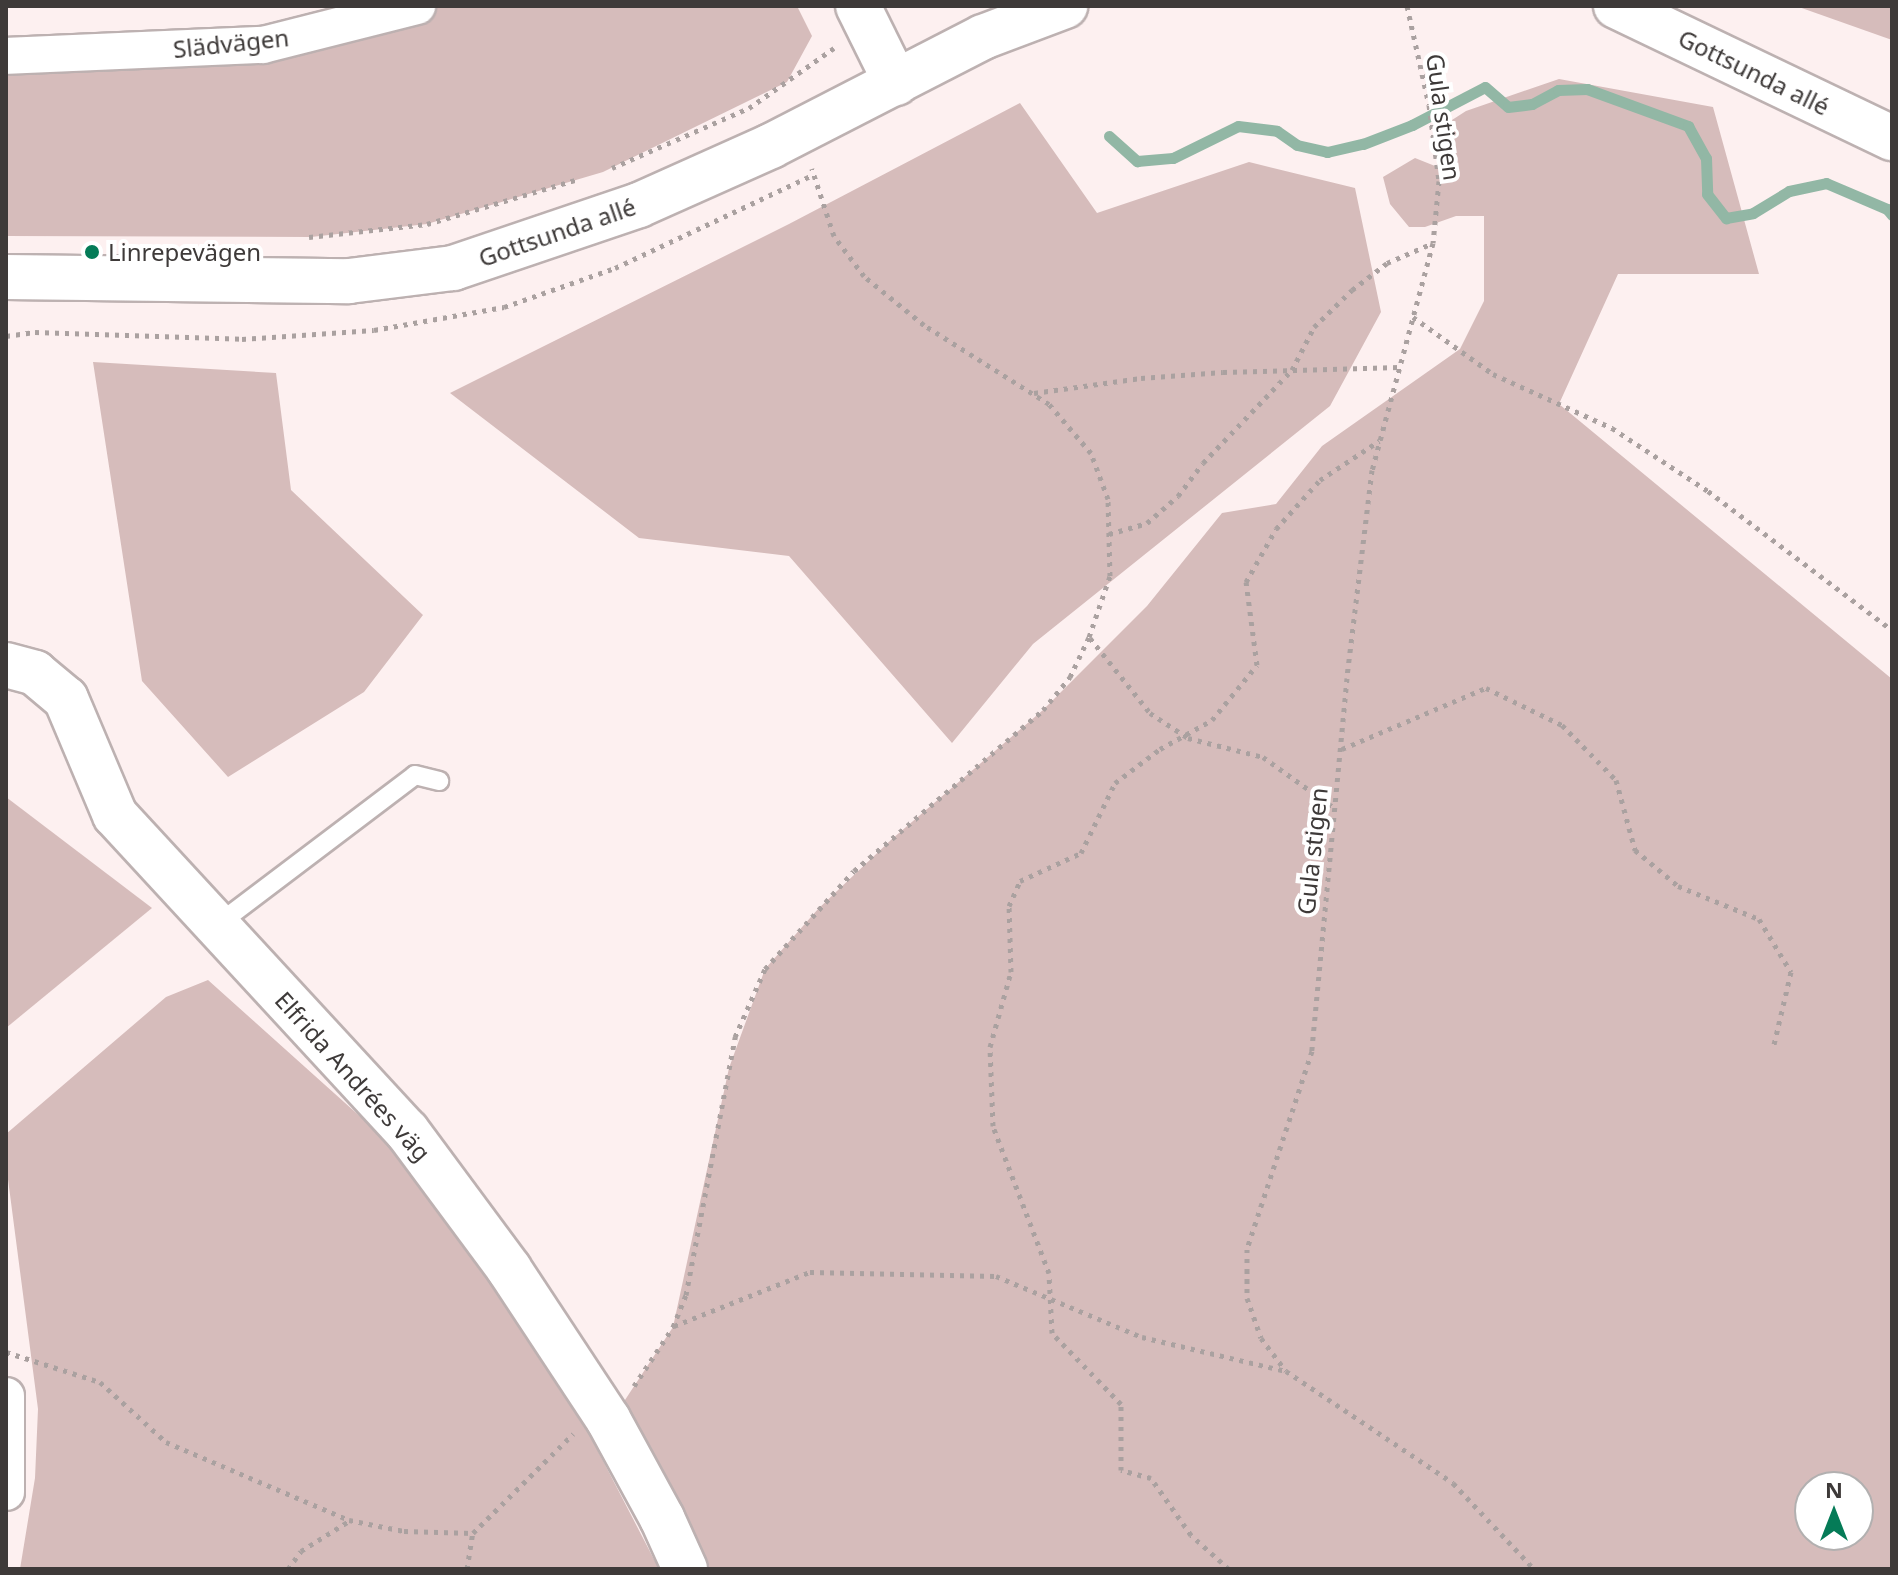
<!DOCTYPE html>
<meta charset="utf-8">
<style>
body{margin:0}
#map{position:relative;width:1898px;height:1575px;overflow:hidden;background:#fdf0f0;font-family:"Noto Sans",sans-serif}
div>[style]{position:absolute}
.green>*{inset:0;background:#d6bcbb}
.stream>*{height:11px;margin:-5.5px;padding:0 5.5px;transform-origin:5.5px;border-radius:5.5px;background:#92b7a5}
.path>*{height:5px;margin-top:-2.5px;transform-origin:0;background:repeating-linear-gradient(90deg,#aaa1a0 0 4px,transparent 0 10px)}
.roads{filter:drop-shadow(2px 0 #bdb1b1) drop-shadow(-2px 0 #bdb1b1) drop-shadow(0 2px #bdb1b1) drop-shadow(0 -2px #bdb1b1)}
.lane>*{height:18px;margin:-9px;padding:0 9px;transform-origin:9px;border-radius:9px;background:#fff}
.street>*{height:36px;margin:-18px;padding:0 18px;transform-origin:18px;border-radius:18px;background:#fff}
.secondary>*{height:44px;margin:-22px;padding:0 22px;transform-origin:22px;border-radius:22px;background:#fff}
.dots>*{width:22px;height:22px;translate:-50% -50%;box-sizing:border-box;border:4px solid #fff;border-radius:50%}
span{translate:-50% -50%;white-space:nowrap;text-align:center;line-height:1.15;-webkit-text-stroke:8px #fff;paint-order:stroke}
.street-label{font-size:24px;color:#3e3a39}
.poi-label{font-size:24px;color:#3e3a39}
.left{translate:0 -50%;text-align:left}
.frame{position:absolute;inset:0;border:8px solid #3e3a39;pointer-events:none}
.north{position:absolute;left:1794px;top:1471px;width:80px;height:80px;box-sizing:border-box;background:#fff;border:2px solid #b2b0b0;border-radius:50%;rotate:0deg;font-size:22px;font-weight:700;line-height:32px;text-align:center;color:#3e3a39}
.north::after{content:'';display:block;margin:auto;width:28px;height:36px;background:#057b57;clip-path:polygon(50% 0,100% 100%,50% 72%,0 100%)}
</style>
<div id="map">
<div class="green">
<div style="clip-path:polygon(417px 6px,797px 6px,812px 36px,787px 82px,603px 172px,427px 224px,311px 237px,6px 236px,6px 56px,42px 57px)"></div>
<div style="clip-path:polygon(1796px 6px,1892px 6px,1892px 40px)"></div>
<div style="clip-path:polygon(evenodd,1559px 79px,1713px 107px,1759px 274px,1618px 274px,1559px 404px,1892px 679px,1892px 1569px,708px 1569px,623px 1403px,673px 1327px,729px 1068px,765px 969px,818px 909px,892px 839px,1043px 710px,1147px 606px,1222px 513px,1276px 504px,1322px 446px,1460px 349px,1484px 301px,1484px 216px,1456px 216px,1425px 227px,1409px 227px,1390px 204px,1383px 177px,1415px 158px,1435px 166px,1449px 157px,1452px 120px,1466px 111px,1559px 79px,1810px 1487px,1858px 1487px,1858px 1535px,1810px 1535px,1810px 1487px)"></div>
<div style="clip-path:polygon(1020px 103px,1097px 213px,1249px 162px,1355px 188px,1381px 312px,1330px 406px,1033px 644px,952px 743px,789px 556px,639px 538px,450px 393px,789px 224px)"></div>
<div style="clip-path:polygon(93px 362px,276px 373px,291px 490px,423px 615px,364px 692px,228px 777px,142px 681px)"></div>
<div style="clip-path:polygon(6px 797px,152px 908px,6px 1028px)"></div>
<div style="clip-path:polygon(208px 980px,383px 1137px,487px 1278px,586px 1428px,659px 1569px,20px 1569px,35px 1478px,38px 1409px,6px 1164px,6px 1134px,166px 997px)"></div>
</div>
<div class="stream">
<div style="left:1109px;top:136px;width:38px;rotate:42deg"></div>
<div style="left:1137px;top:161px;width:36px;rotate:-5deg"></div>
<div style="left:1173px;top:158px;width:72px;rotate:-26.2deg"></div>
<div style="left:1238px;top:126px;width:39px;rotate:7deg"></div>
<div style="left:1277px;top:131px;width:24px;rotate:35deg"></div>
<div style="left:1297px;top:145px;width:31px;rotate:13deg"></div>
<div style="left:1327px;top:152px;width:37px;rotate:-13deg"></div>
<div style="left:1363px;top:144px;width:53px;rotate:-21.2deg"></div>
<div style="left:1412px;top:125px;width:82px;rotate:-27.5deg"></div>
<div style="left:1485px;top:87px;width:30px;rotate:41deg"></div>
<div style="left:1508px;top:107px;width:24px;rotate:-7deg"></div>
<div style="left:1532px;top:104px;width:30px;rotate:-28deg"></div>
<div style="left:1558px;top:90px;width:29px;rotate:-2deg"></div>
<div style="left:1587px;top:89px;width:108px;rotate:20.1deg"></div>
<div style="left:1688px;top:126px;width:37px;rotate:61deg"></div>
<div style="left:1706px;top:158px;width:36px;rotate:88deg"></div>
<div style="left:1707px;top:194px;width:31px;rotate:52deg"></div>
<div style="left:1726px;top:218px;width:27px;rotate:-10deg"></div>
<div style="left:1753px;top:213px;width:42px;rotate:-31.4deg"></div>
<div style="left:1789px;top:191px;width:38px;rotate:-12deg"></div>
<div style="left:1826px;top:183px;width:66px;rotate:23.1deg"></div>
<div style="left:1887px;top:209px;width:8px;rotate:50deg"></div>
</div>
<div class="path">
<div style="left:1407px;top:6px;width:101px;rotate:77.5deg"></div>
<div style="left:1429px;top:105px;width:77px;rotate:82.5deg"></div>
<div style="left:1439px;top:181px;width:62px;rotate:95.5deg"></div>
<div style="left:1433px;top:243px;width:235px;rotate:105deg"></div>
<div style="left:1372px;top:470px;width:209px;rotate:96.9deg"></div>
<div style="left:1347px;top:678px;width:375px;rotate:95.4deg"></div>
<div style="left:1312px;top:1051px;width:208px;rotate:108.2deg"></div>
<div style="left:1247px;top:1249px;width:49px;rotate:90deg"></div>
<div style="left:1247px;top:1298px;width:42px;rotate:70.7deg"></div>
<div style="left:1261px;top:1338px;width:41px;rotate:52.9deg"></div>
<div style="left:1286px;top:1371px;width:201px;rotate:33.8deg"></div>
<div style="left:1453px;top:1483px;width:118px;rotate:46.7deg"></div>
<div style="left:612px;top:168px;width:150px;rotate:-23.7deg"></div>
<div style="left:749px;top:108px;width:104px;rotate:-35.2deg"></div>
<div style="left:309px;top:237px;width:119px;rotate:-6.3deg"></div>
<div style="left:427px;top:224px;width:155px;rotate:-16.5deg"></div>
<div style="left:1413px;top:317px;width:98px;rotate:35.5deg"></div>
<div style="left:1493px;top:374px;width:131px;rotate:24.4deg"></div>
<div style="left:1612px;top:428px;width:115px;rotate:33.3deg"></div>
<div style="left:1708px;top:491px;width:231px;rotate:37.1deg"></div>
<div style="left:6px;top:336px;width:29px;rotate:-8deg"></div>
<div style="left:35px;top:332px;width:207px;rotate:1.9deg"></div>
<div style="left:242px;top:339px;width:132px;rotate:-3.9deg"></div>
<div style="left:374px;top:330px;width:132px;rotate:-10deg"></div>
<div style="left:504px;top:307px;width:118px;rotate:-19.4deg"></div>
<div style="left:615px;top:268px;width:219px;rotate:-25.2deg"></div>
<div style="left:1034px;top:393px;width:108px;rotate:-8deg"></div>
<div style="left:1141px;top:378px;width:82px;rotate:-4.2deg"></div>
<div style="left:1223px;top:372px;width:176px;rotate:-1.6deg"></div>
<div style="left:1109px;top:534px;width:40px;rotate:-16deg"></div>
<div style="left:1147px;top:523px;width:41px;rotate:-41.1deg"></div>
<div style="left:1178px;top:496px;width:41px;rotate:-52.9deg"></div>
<div style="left:1203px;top:463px;width:129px;rotate:-46.3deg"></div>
<div style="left:1292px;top:370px;width:48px;rotate:-62.9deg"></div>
<div style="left:1314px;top:327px;width:53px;rotate:-44.2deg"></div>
<div style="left:1352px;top:290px;width:44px;rotate:-37.6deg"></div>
<div style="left:1387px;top:263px;width:50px;rotate:-23.5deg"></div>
<div style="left:1090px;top:638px;width:96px;rotate:51.3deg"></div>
<div style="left:1150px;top:713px;width:45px;rotate:33.3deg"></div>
<div style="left:1188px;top:738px;width:77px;rotate:14.2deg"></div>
<div style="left:1263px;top:757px;width:86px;rotate:35.5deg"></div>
<div style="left:1342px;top:749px;width:156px;rotate:-23deg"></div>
<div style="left:1486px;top:688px;width:85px;rotate:26deg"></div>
<div style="left:1562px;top:725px;width:77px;rotate:45.5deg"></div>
<div style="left:1616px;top:780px;width:73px;rotate:74.8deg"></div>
<div style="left:1635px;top:850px;width:56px;rotate:39.9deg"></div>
<div style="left:1678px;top:886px;width:87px;rotate:22.2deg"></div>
<div style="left:1759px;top:919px;width:62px;rotate:58.9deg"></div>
<div style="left:1791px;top:972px;width:79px;rotate:103.2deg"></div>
<div style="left:674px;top:1326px;width:146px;rotate:-21.7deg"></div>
<div style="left:810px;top:1272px;width:186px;rotate:1.2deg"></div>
<div style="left:996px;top:1276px;width:158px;rotate:22.7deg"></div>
<div style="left:1142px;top:1337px;width:148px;rotate:13.3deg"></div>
<div style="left:6px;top:1352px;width:99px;rotate:17.7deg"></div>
<div style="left:100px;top:1382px;width:89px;rotate:42.3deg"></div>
<div style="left:166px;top:1442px;width:199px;rotate:23.1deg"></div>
<div style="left:349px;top:1520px;width:56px;rotate:11.3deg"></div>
<div style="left:404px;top:1531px;width:69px;rotate:1.7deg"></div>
<div style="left:634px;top:1386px;width:71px;rotate:-56.5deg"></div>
<div style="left:673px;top:1327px;width:35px;rotate:-68deg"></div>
<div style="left:686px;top:1295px;width:263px;rotate:-79.2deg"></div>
<div style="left:735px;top:1037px;width:74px;rotate:-66.2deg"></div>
<div style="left:765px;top:969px;width:132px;rotate:-47.8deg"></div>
<div style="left:854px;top:871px;width:248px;rotate:-40.4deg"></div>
<div style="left:1043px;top:710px;width:43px;rotate:-50.7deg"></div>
<div style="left:1070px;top:677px;width:44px;rotate:-64.6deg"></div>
<div style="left:1089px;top:637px;width:65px;rotate:-71deg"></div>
<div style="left:1110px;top:576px;width:77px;rotate:-91.5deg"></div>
<div style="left:1108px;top:499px;width:49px;rotate:-110.3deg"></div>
<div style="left:1091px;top:453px;width:65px;rotate:-130.6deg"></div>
<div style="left:1049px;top:404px;width:148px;rotate:-147.7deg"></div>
<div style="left:924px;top:325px;width:77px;rotate:-140.8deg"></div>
<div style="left:864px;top:276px;width:50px;rotate:-126.9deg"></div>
<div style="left:834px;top:236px;width:71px;rotate:-108.2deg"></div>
<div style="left:288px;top:1569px;width:22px;rotate:-54deg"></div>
<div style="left:301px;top:1551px;width:57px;rotate:-32deg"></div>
<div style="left:467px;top:1569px;width:36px;rotate:-81deg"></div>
<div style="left:473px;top:1533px;width:141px;rotate:-44.7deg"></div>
<div style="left:1229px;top:1569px;width:51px;rotate:-138.2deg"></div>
<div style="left:1191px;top:1535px;width:70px;rotate:-125.1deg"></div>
<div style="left:1151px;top:1478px;width:31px;rotate:-165deg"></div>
<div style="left:1121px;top:1470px;width:66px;rotate:-90deg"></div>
<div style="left:1121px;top:1404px;width:99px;rotate:-134.2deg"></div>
<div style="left:1052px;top:1333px;width:60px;rotate:-92.9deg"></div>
<div style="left:1049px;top:1273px;width:157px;rotate:-110.9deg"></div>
<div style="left:993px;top:1126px;width:79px;rotate:-92.2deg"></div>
<div style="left:990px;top:1047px;width:78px;rotate:-74.4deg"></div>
<div style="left:1011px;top:972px;width:66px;rotate:-91.7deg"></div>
<div style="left:1009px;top:906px;width:27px;rotate:-66deg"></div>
<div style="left:1020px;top:881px;width:67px;rotate:-24.7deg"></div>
<div style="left:1081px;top:853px;width:78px;rotate:-64.1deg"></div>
<div style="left:1115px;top:783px;width:56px;rotate:-37.1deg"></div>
<div style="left:1160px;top:749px;width:60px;rotate:-29.1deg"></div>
<div style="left:1212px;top:720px;width:71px;rotate:-50.7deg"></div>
<div style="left:1257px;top:665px;width:84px;rotate:-97.5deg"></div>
<div style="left:1246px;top:582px;width:61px;rotate:-60.5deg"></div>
<div style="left:1276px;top:529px;width:66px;rotate:-48.1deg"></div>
<div style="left:1320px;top:480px;width:71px;rotate:-33.5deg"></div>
</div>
<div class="roads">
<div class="lane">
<div style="left:217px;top:925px;width:248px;rotate:-37.1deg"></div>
<div style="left:415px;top:775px;width:25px;rotate:14deg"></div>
</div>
<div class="street">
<div style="left:6px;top:56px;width:257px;rotate:-2.5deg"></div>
<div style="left:263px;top:45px;width:159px;rotate:-14.2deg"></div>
<div style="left:6px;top:1396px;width:96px;rotate:90deg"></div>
</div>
<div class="secondary">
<div style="left:858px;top:6px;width:86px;rotate:63.7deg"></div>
<div style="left:1616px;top:6px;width:306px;rotate:25.6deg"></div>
<div style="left:6px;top:277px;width:343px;rotate:0.7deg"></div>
<div style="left:349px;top:281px;width:105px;rotate:-7.1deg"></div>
<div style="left:453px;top:268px;width:196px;rotate:-18.7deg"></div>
<div style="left:639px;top:205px;width:145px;rotate:-24.1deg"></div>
<div style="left:771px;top:146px;width:238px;rotate:-27.2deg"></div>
<div style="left:983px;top:37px;width:88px;rotate:-20.7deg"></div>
<div style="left:6px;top:665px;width:30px;rotate:15deg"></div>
<div style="left:35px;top:673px;width:40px;rotate:40deg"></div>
<div style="left:66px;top:699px;width:126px;rotate:67.1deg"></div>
<div style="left:115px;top:815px;width:430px;rotate:47.3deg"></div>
<div style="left:407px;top:1131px;width:172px;rotate:53.5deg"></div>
<div style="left:509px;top:1269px;width:180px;rotate:56.6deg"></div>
<div style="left:608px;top:1419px;width:113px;rotate:61.4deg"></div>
<div style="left:662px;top:1518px;width:56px;rotate:65.7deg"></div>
</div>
</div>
<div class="dots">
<div style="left:92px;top:252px;background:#057b57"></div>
</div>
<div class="street-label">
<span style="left:231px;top:43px;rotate:-6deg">Slädvägen</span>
<span style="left:1754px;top:72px;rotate:26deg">Gottsunda allé</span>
<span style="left:1444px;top:117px;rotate:82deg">Gula stigen</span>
<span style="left:557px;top:232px;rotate:-19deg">Gottsunda allé</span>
<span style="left:1312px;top:851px;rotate:-84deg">Gula stigen</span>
<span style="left:353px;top:1076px;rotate:48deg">Elfrida Andrées väg</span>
</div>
<div class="poi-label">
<span class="left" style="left:108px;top:252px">Linrepevägen</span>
</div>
<div class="frame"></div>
<div class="north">N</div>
</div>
